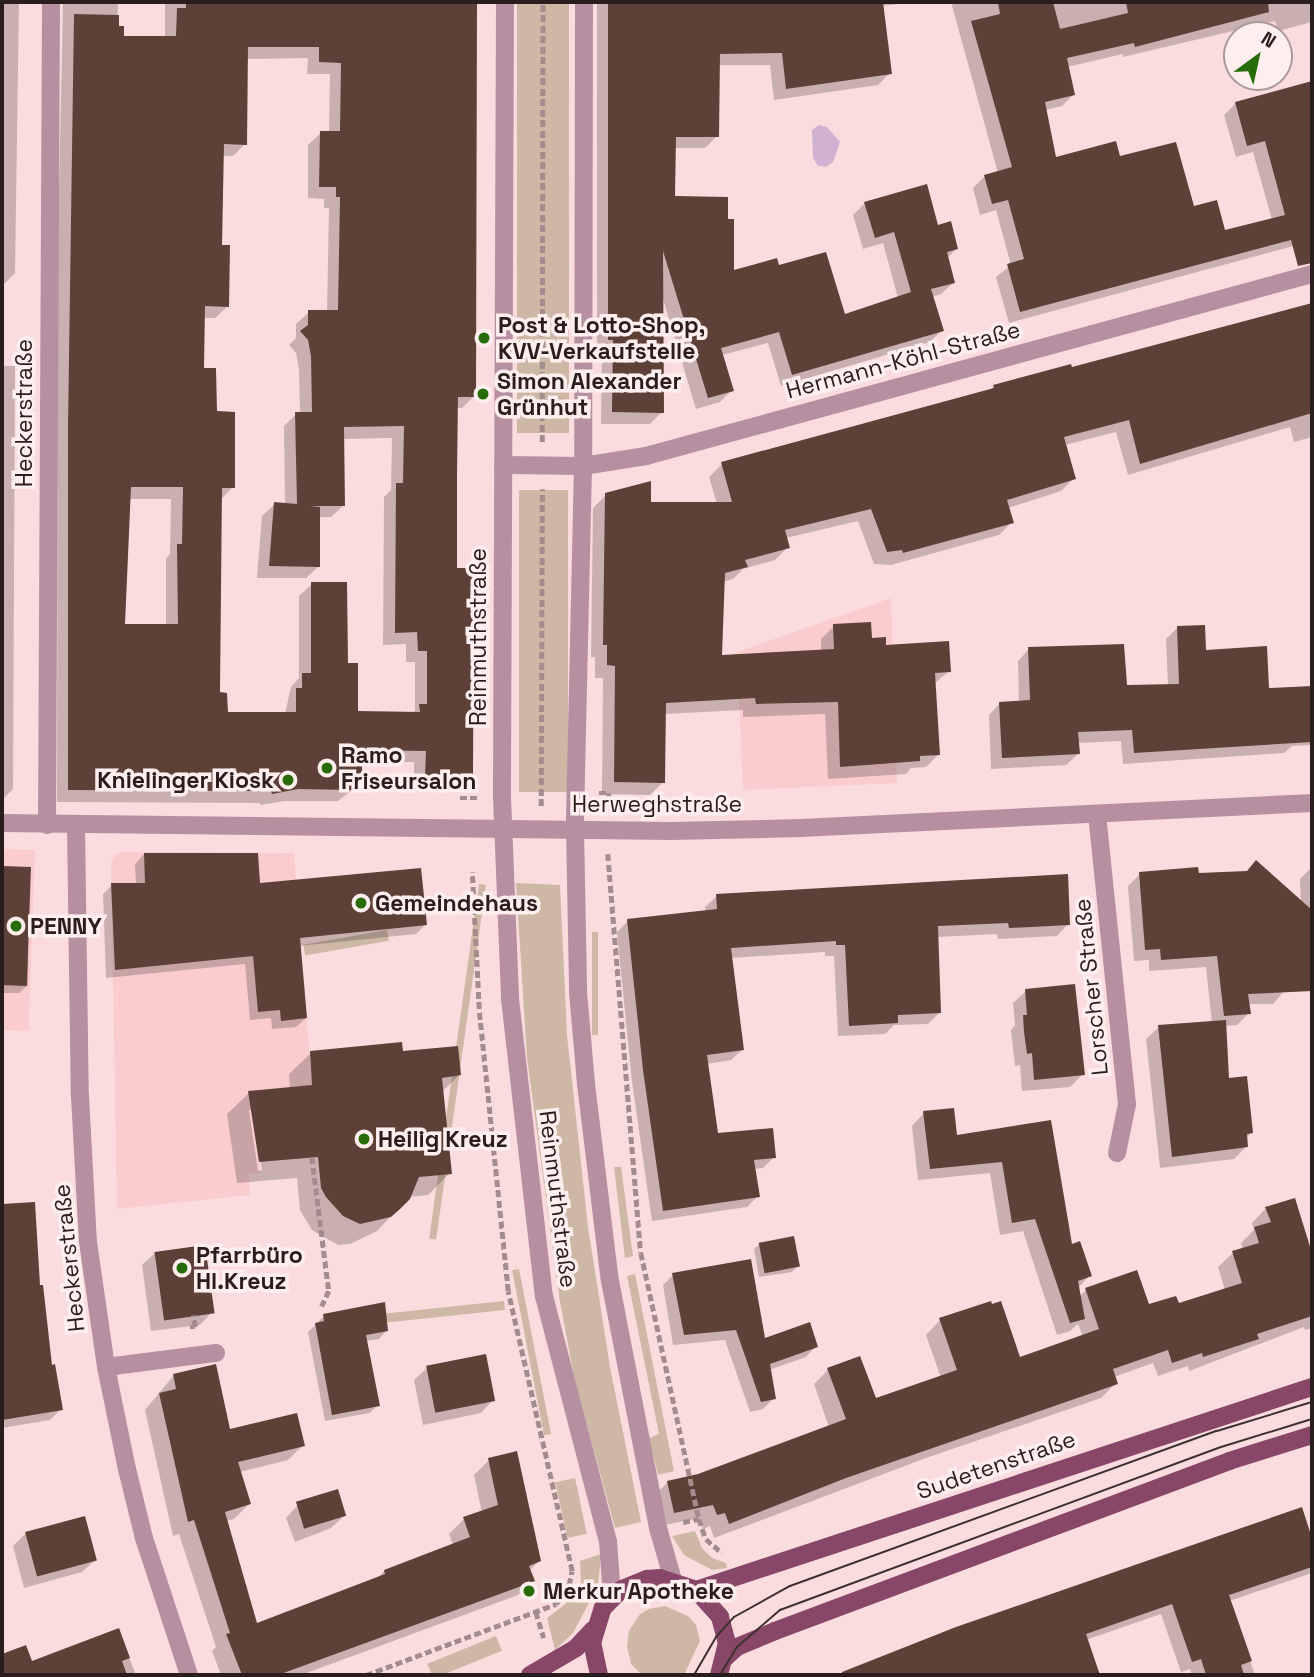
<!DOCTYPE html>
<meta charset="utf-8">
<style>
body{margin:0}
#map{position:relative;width:1314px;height:1677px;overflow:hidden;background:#fbdcde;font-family:"Space Grotesk",sans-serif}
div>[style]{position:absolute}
.built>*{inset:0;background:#fbccce;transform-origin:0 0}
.green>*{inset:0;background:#cdb8a6;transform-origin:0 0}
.water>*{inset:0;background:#cfb2d1}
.shadow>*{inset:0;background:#0003}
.building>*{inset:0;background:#5d4037;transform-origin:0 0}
.path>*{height:4.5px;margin-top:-2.25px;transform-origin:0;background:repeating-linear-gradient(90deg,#a38c8d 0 7px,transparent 0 10.5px)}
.minor>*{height:18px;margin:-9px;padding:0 9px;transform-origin:9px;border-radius:9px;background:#b690a1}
.major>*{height:18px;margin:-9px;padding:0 9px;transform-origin:9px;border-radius:9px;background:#884768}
.tram>*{height:2px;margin:-1px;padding:0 1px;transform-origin:1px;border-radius:1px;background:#3f3030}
.dots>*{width:19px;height:19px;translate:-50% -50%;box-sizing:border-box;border:4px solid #feeeee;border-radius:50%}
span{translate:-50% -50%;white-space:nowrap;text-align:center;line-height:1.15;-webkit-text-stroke:7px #feeeee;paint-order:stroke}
.poi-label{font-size:23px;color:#2a1d1d;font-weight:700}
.left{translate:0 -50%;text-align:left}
.right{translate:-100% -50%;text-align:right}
.street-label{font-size:23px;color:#2a1d1d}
.frame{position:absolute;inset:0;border:4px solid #2a1d1d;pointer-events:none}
.north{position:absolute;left:1223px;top:21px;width:70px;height:70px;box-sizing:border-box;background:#feeeee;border:2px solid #a99a9a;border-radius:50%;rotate:33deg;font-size:19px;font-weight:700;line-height:28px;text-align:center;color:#2a1d1d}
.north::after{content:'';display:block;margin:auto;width:24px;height:32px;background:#266d0a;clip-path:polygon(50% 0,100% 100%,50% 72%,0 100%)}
</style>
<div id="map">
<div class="built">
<div style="clip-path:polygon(891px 598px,897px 783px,743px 790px,737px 652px)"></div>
<div style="left:2px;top:849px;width:33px;height:181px;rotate:2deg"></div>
<div style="clip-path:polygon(124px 852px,294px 853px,312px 1086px,254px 1126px,261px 1173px,249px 1174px,250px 1195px,117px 1209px,111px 862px,116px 854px)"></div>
</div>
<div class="green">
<div style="left:517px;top:2px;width:52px;height:431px"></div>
<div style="left:519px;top:490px;width:49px;height:302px"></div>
<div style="clip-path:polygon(516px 883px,560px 885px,567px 1035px,588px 1227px,610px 1367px,641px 1522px,615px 1528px,575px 1382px,560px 1302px,527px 1058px)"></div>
<div style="left:479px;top:884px;width:7px;height:358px;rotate:8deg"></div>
<div style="left:387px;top:930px;width:11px;height:85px;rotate:80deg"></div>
<div style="left:592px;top:932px;width:6px;height:103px"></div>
<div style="clip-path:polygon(614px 1167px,621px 1167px,633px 1256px,625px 1258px)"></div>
<div style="left:519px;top:1269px;width:168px;height:7px;rotate:79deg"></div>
<div style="clip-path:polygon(635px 1274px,674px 1471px,658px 1475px,649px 1438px,659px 1434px,627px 1276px)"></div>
<div style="left:504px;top:1301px;width:9px;height:119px;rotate:84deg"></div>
<div style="left:575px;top:1478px;width:57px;height:20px;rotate:78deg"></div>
<div style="clip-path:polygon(695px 1531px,702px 1548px,712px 1558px,726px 1563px,727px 1568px,712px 1570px,684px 1555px,672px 1536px)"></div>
<div style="clip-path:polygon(601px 1554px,598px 1586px,573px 1633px,555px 1650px,547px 1618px,573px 1598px,581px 1582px,580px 1561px)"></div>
<div style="clip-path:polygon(665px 1606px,688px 1616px,696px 1625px,700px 1641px,684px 1675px,642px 1675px,631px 1664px,627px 1646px,629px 1631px,640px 1614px,649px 1609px)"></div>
<div style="left:496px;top:1636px;width:16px;height:74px;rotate:68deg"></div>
</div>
<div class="water">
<div style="clip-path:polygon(819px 125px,827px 127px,840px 142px,833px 162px,826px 167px,818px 166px,813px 158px,812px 130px)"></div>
</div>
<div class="shadow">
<div style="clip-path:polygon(2px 2px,19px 2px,15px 273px,2px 286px)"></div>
<div style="clip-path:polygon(evenodd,63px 2px,118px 2px,117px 27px,122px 37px,165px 38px,165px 2px,474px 2px,474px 396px,462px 408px,457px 408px,455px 570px,471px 777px,459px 789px,414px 789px,414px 762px,360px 762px,360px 784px,338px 801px,285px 801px,260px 805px,260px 803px,57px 802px,58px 239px,63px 2px,308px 58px,307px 74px,330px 74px,329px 133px,321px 133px,308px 145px,308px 198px,324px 199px,324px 208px,329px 208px,327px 312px,309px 312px,296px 324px,296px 338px,289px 345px,296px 353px,299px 369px,300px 414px,296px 414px,284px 426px,285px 505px,275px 504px,262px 516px,257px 578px,306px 578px,319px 566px,318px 517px,331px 517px,344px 505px,342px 439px,392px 438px,391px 490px,384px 497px,383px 645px,406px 644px,406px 662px,415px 662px,415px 711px,412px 714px,357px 712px,346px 665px,312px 584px,299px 596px,299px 678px,291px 687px,285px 714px,226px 714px,218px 694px,220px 500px,233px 487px,202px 370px,203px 318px,215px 318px,228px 306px,220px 247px,222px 156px,233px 156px,245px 144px,247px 59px,308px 58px,63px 2px,128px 499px,171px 499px,170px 554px,166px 559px,166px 626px,124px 626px,128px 499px)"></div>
<div style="clip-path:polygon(597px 2px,916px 2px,882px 6px,890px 73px,878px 85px,774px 100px,770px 65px,718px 65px,717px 136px,705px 148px,674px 148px,673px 198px,732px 272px,778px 268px,843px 316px,898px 298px,883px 243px,863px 249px,853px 215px,865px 203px,937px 227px,957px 248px,947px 258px,953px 283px,941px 294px,932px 297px,942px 330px,930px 342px,781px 386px,768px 343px,722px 355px,732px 390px,720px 402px,696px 409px,663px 299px,662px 412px,650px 424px,601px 424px,602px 351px,597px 351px)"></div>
<div style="clip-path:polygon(951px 2px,1312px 2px,1312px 22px,1278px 31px,1275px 21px,1123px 57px,1123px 54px,1067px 67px,1074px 94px,1062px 106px,1045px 110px,1055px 159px,1119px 158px,1224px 233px,1272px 220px,1253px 152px,1236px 157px,1224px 115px,1236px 103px,1312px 83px,1312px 241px,1009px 323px,996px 277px,1011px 265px,996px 210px,980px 215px,973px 188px,985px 176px,998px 173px)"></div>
<div style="clip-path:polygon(1312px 304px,1312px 437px,1294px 442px,1290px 427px,1128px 475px,1116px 432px,1065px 445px,1074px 478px,1061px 491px,1008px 508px,1012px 522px,999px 535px,891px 565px,874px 564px,858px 521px,786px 538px,788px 547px,775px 560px,743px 569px,733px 579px,723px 582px,721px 657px,821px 651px,821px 639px,834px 626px,949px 671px,934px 684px,939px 754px,926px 767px,911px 768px,906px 774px,828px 779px,825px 714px,743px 717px,743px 710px,664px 714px,663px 782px,650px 795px,602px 794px,603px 678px,595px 678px,595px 657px,591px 657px,593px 508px,606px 495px,649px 504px,717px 504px,709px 477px,722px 464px,989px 392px,994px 386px,1070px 369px)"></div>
<div style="clip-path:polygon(2px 366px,15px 366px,13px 789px,2px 800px)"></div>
<div style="clip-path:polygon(1177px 628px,1205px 652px,1267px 690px,1312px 688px,1312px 745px,1292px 746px,1284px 753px,1123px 764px,1121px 741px,1077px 743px,1078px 754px,1066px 765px,991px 769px,989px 715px,1000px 703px,1019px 703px,1018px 661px,1029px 649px,1126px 687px,1168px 686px,1166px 639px)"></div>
<div style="clip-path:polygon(144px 854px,258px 885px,425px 925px,416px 934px,299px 946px,306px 1018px,296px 1027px,272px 1029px,271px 1018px,250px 1020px,245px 964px,106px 978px,103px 894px,112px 885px,136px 884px,135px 864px)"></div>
<div style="clip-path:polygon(1312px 867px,1312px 988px,1285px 990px,1273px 1004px,1248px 1004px,1249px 1013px,1237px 1025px,1224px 1026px,1227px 1080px,1251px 1133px,1245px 1139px,1246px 1147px,1234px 1159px,1160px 1168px,1146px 1039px,1159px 1027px,1212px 1023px,1206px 967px,1149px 971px,1149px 960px,1134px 961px,1128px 886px,1140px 874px,1197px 875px,1301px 902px,1300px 879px)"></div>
<div style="clip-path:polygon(2px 868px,29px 868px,28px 985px,19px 993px,2px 993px)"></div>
<div style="clip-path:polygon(717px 896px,1068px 924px,1057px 936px,998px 939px,997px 934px,937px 937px,940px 1012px,928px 1024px,894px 1025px,885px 1034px,838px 1036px,834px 956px,825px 956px,825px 952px,730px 958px,743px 1049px,731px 1060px,707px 1064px,717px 1135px,774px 1157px,763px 1168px,754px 1169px,758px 1196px,747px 1207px,652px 1221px,632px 1082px,617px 932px,628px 921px,705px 912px,705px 907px)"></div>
<div style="clip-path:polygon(1026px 991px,1083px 1074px,1070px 1087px,1022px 1091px,1020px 1065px,1015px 1066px,1011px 1030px,1015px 1025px,1013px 1003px)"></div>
<div style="clip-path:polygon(evenodd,311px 1053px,401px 1053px,459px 1075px,441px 1093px,450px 1173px,428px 1195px,409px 1197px,377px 1231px,350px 1244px,338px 1245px,312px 1230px,300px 1210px,297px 1178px,237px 1183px,227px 1114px,249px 1093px,290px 1089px,289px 1074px,311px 1053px,249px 1110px,253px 1110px,262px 1170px,258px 1171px,249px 1110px)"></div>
<div style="clip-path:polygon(924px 1113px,955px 1137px,1050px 1122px,1071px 1246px,1090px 1275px,1078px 1288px,1079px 1297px,1086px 1290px,1148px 1307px,1178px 1305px,1225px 1290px,1218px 1267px,1233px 1253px,1243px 1250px,1241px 1243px,1254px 1230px,1252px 1223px,1266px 1208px,1312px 1257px,1312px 1328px,1305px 1330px,1304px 1327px,1189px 1371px,1188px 1366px,1158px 1376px,1153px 1363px,1114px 1377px,1116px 1383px,1101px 1398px,926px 1458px,714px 1538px,710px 1526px,703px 1529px,699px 1518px,660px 1526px,653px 1497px,668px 1482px,699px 1476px,829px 1427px,814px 1384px,828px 1370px,875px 1400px,941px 1378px,926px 1335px,940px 1320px,1019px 1360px,1083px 1337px,1078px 1324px,1070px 1331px,1057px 1335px,1023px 1231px,1000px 1235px,990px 1173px,918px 1180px,912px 1126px)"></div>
<div style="clip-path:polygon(33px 1204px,38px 1287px,50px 1367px,61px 1409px,50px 1420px,2px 1428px,2px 1206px)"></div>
<div style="clip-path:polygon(760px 1244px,798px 1266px,792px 1272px,759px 1277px,754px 1249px)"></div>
<div style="clip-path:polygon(155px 1253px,212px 1312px,200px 1325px,151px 1331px,142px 1265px)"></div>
<div style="clip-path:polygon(673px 1275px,764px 1340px,816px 1346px,806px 1357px,769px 1370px,774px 1398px,763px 1409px,750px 1412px,725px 1340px,673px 1345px,663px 1285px)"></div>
<div style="clip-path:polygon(324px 1316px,386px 1331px,379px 1339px,366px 1341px,378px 1405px,370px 1413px,325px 1421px,308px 1332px)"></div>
<div style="clip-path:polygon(427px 1368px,493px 1400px,481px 1413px,423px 1425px,414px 1380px)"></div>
<div style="clip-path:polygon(174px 1375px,229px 1431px,303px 1445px,288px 1460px,240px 1472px,249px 1504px,234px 1519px,226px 1521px,256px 1625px,376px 1580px,384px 1571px,453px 1545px,449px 1534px,464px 1519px,482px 1513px,474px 1475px,489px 1460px,539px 1561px,529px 1571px,533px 1580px,518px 1595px,301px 1675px,221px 1675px,212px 1651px,216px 1647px,179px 1534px,173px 1536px,145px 1410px)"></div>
<div style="clip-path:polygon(298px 1505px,344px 1516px,331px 1528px,295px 1542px,286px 1518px)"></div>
<div style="clip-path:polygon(26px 1533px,95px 1560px,82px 1572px,24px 1588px,13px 1546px)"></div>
<div style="clip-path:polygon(1312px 1536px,1312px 1573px,1229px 1601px,1255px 1675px,1192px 1675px,1190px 1669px,1181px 1672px,1161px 1614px,1086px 1640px,1099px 1675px,1022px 1675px,1019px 1668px,1000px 1675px,835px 1675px,957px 1629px)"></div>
<div style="clip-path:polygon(118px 1630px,136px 1675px,2px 1675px,2px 1656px,25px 1647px,31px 1663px)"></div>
</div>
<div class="building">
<div style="clip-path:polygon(evenodd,186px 2px,477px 2px,476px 397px,458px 397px,457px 477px,457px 568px,474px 568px,473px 777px,425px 777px,426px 751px,362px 750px,362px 784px,353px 784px,352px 790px,298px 789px,272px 794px,271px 791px,68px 790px,68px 428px,74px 14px,119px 15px,119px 26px,124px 26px,124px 36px,176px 36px,177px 8px,186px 8px,186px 2px,248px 47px,319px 47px,319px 62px,341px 63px,340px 131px,320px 131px,319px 187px,336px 187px,336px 197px,340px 197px,338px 310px,308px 310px,308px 325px,300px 331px,308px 340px,311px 356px,312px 412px,295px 412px,297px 504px,274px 502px,269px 566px,320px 567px,320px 507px,310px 506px,345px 506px,344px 427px,404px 426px,403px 483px,396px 483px,395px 633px,417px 632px,418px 651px,427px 651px,427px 704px,419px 704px,420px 712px,358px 711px,358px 663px,348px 663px,347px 582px,311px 582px,311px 673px,302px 673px,302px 688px,296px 688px,296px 712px,228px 712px,227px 693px,220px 692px,222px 488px,235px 488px,235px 412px,217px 411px,216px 368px,204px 368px,205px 306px,229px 307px,230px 245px,222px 245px,224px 144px,247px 145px,248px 47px,186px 2px,131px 487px,183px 487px,182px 544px,177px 544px,178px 624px,125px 624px,131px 487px)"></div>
<div style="clip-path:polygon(608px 2px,883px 2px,892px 74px,786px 89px,782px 53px,720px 54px,719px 137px,676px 137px,675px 196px,728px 197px,728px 219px,734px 219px,734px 270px,777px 258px,779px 265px,826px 252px,845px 314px,911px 292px,894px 232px,875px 238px,864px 202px,927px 184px,938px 225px,951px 221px,958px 249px,947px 252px,955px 283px,931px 289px,944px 331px,792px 375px,779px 332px,721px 348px,734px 391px,708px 398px,663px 251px,664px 413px,612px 412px,613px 340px,608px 340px)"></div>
<div style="clip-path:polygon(998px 2px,1053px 2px,1060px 29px,1128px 13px,1126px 2px,1268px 2px,1269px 12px,1135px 47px,1134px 43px,1067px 58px,1075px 95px,1045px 102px,1056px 157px,1116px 141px,1120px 156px,1176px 142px,1194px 206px,1217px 200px,1225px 230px,1285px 215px,1265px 141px,1247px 146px,1235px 102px,1312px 81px,1312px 263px,1298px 266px,1291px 240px,1020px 312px,1007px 264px,1024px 259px,1008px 200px,992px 204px,984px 175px,1012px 167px,971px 21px,1000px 14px)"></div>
<div style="clip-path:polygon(1312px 303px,1312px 413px,1140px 464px,1129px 420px,1064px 437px,1076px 479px,1007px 500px,1014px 523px,903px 553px,902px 550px,887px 552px,871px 509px,785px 530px,790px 548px,745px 560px,748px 567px,725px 573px,722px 655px,834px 649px,833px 624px,871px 622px,872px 638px,886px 637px,886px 645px,949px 641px,951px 672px,935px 673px,940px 755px,920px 756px,920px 761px,840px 767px,838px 702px,756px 704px,755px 698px,666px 703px,665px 783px,614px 782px,615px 666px,607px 665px,607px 645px,603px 645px,605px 493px,651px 481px,651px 502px,732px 502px,721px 462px,994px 388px,993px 385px,1071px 364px,1072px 367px)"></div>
<div style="clip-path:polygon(1205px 625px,1206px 650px,1267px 646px,1269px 688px,1312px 686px,1312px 742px,1134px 753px,1132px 730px,1078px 732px,1080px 754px,1002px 758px,999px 702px,1030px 700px,1028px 647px,1124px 644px,1127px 685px,1179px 684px,1177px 626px)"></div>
<div style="clip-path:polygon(144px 853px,258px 853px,260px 883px,421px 868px,427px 925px,300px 938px,307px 1018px,281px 1021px,280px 1010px,258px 1012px,253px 956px,115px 970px,111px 883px,145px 883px)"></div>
<div style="clip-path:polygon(1256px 860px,1312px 910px,1312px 991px,1248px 994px,1251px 1014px,1224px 1016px,1217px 956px,1161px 960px,1160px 949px,1145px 950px,1139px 872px,1198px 867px,1199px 873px,1247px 871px)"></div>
<div style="left:2px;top:866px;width:29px;height:119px;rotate:2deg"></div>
<div style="clip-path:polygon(1068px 874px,1070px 925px,1009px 928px,1008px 923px,938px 926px,941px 1013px,898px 1015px,898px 1023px,849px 1026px,845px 945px,836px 945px,836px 941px,731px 948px,744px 1050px,707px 1055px,718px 1133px,773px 1128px,776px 1158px,754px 1160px,760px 1197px,663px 1211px,643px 1070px,627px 919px,717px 909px,716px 894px)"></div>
<div style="clip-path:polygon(1075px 984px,1085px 1075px,1034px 1080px,1032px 1053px,1027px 1054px,1024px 1032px,1023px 1015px,1027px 1015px,1025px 989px)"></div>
<div style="clip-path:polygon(1226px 1020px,1229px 1078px,1247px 1076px,1253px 1133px,1247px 1134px,1248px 1147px,1172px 1157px,1158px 1025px)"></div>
<div style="clip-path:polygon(402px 1042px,403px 1051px,458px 1046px,461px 1075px,442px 1078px,452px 1174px,419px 1177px,410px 1199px,400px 1209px,391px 1217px,360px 1224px,343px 1216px,326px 1197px,321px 1188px,318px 1157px,259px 1162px,248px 1091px,312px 1085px,310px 1051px)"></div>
<div style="clip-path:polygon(954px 1108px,957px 1135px,1051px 1120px,1072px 1244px,1080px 1241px,1092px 1276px,1078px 1281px,1085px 1319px,1070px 1323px,1035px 1219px,1012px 1223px,1002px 1162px,930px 1169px,923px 1111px)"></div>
<div style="clip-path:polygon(1295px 1198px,1312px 1253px,1312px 1316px,1257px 1334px,1259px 1339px,1203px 1357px,1202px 1353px,1172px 1363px,1168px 1350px,1113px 1369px,1118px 1384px,846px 1478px,729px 1524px,725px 1513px,717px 1515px,713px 1505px,674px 1513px,667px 1481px,698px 1474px,846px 1419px,827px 1368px,860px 1356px,876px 1398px,957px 1370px,939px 1318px,991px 1301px,992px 1304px,1001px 1301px,1020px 1357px,1099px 1329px,1085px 1288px,1137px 1270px,1149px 1304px,1176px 1296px,1179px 1303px,1242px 1283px,1232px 1251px,1259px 1243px,1254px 1227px,1271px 1222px,1265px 1207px)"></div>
<div style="clip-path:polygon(35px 1202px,40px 1285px,43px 1285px,52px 1365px,55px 1364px,63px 1410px,2px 1420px,2px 1204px)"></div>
<div style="left:794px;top:1236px;width:31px;height:36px;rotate:79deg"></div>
<div style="left:205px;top:1245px;width:69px;height:51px;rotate:82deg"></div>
<div style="clip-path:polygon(751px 1259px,765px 1338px,810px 1322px,818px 1347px,770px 1364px,776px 1399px,761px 1402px,736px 1330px,684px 1335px,672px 1273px)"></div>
<div style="clip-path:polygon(385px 1302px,388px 1331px,366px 1335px,380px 1406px,332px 1415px,315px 1323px,324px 1321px,323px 1314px)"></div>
<div style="left:486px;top:1354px;width:48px;height:61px;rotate:79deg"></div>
<div style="clip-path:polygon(216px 1364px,230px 1429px,297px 1413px,305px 1446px,238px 1462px,251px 1504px,225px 1512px,257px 1623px,385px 1574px,384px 1570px,470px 1537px,463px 1517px,498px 1505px,488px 1458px,517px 1451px,541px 1561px,529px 1566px,535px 1581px,278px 1675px,242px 1675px,226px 1634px,230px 1633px,194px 1520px,188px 1522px,159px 1393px,176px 1389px,173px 1374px)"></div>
<div style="left:338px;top:1489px;width:28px;height:44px;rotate:73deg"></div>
<div style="clip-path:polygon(1302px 1507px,1312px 1538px,1312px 1567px,1229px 1595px,1252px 1661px,1241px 1665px,1244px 1675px,1206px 1675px,1201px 1659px,1192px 1662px,1172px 1604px,1086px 1634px,1100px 1675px,842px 1675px,842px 1672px,956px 1627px)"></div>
<div style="left:85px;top:1516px;width:46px;height:62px;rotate:75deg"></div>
<div style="clip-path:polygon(119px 1628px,130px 1658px,122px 1661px,127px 1675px,2px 1675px,2px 1654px,26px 1645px,32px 1661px)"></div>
</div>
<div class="path">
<div style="left:542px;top:442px;width:440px;rotate:-89.9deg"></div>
<div style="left:599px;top:793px;width:10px"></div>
<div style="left:609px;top:793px;width:14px;rotate:90deg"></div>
<div style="left:460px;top:798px;width:17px"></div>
<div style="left:541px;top:806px;width:317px;rotate:-89.8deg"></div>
<div style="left:608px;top:854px;width:400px;rotate:85.3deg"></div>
<div style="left:641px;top:1253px;width:272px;rotate:77.7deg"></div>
<div style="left:699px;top:1519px;width:21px;rotate:71deg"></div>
<div style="left:706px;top:1539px;width:21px;rotate:41deg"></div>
<div style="left:312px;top:1157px;width:135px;rotate:82.8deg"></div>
<div style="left:329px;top:1291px;width:17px;rotate:115deg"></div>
<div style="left:190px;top:1327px;width:5px"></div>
<div style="left:195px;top:1327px;width:12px;rotate:-99deg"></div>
<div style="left:683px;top:1522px;width:16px;rotate:-11deg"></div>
<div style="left:536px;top:1612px;width:27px;rotate:73deg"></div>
<div style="left:366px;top:1675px;width:203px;rotate:-20.5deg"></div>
<div style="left:556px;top:1604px;width:23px;rotate:-56deg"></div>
<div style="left:569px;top:1585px;width:14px;rotate:-78deg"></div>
<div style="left:572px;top:1571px;width:287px;rotate:-102.9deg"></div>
<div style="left:508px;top:1291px;width:283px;rotate:-95.9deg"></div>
<div style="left:479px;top:1009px;width:137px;rotate:-92.9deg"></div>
</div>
<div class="minor">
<div style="left:505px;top:2px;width:795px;rotate:90.22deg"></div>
<div style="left:502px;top:797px;width:202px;rotate:87.7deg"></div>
<div style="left:510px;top:999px;width:299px;rotate:83.5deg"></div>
<div style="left:544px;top:1296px;width:253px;rotate:75.4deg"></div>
<div style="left:608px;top:1541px;width:56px;rotate:85.9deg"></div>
<div style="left:584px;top:2px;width:464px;rotate:90.1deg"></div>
<div style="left:583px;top:466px;width:363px;rotate:91.3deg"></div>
<div style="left:575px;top:829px;width:163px;rotate:88.9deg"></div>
<div style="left:578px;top:992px;width:92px;rotate:85deg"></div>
<div style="left:586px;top:1084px;width:198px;rotate:83.1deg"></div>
<div style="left:610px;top:1281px;width:252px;rotate:79deg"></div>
<div style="left:658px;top:1528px;width:54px;rotate:73.9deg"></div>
<div style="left:503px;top:465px;width:80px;rotate:0.7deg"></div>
<div style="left:583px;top:466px;width:64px;rotate:-9deg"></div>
<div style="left:646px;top:456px;width:690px;rotate:-15.28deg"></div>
<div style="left:1097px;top:814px;width:292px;rotate:84.1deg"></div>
<div style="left:1127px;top:1104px;width:50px;rotate:101.5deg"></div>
<div style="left:2px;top:823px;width:669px;rotate:0.69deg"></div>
<div style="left:671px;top:831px;width:130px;rotate:-1.3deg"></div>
<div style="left:801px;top:828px;width:512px;rotate:-2.8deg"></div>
<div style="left:47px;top:825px;width:823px;rotate:-89.72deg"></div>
<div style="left:76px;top:825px;width:271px;rotate:89.2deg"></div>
<div style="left:80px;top:1096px;width:146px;rotate:86.9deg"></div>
<div style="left:88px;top:1242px;width:126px;rotate:81.8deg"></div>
<div style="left:106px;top:1367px;width:104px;rotate:78.4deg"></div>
<div style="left:127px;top:1469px;width:71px;rotate:76.2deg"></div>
<div style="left:144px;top:1538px;width:144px;rotate:71.8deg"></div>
<div style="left:106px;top:1367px;width:111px;rotate:-7.3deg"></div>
</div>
<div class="major">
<div style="left:696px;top:1590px;width:649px;rotate:-18.24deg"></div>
<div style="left:725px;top:1658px;width:16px;rotate:-43deg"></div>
<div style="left:737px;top:1647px;width:41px;rotate:-22.8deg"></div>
<div style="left:775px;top:1631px;width:485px;rotate:-20.5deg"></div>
<div style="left:1229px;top:1461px;width:87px;rotate:-17.4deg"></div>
<div style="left:530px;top:1675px;width:53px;rotate:-30.4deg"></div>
<div style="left:576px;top:1648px;width:25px;rotate:-47deg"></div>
<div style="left:599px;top:1675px;width:33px;rotate:-102deg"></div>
<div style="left:592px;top:1643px;width:37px;rotate:-73deg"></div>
<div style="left:603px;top:1608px;width:27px;rotate:-45deg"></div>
<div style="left:622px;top:1589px;width:27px;rotate:-22deg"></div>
<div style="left:647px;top:1579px;width:13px;rotate:-4deg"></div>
<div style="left:660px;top:1578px;width:38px;rotate:18deg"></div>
<div style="left:696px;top:1590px;width:36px;rotate:48deg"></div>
<div style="left:720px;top:1617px;width:27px;rotate:75deg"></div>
<div style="left:727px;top:1643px;width:33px;rotate:104deg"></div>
</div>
<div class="tram">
<div style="left:694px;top:1675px;width:44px;rotate:-59.9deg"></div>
<div style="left:716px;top:1637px;width:27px;rotate:-48deg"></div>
<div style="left:734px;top:1617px;width:64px;rotate:-29deg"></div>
<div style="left:790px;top:1586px;width:454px;rotate:-20deg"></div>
<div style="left:1217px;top:1431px;width:99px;rotate:-17deg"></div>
<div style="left:720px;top:1675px;width:33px;rotate:-59deg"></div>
<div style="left:737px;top:1647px;width:57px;rotate:-40.7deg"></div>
<div style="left:780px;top:1610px;width:470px;rotate:-20.3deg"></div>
<div style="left:1221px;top:1447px;width:95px;rotate:-17.1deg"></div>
</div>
<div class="dots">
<div style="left:484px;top:338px;background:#266d0a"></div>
<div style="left:483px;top:394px;background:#266d0a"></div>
<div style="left:327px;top:768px;background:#266d0a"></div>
<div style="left:288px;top:780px;background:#266d0a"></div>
<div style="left:361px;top:903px;background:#266d0a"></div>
<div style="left:16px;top:926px;background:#266d0a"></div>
<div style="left:364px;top:1139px;background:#266d0a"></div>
<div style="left:182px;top:1268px;background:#266d0a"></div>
<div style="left:529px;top:1591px;background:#266d0a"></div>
</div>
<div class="poi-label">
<span class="left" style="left:498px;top:338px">Post &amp; Lotto-Shop,<br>KVV-Verkaufstelle</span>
<span class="left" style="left:497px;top:394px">Simon Alexander<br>Grünhut</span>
<span class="left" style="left:341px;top:768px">Ramo<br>Friseursalon</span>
<span class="right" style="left:274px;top:780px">Knielinger Kiosk</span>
<span class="left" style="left:375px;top:903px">Gemeindehaus</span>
<span class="left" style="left:30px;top:926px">PENNY</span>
<span class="left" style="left:378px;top:1139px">Heilig Kreuz</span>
<span class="left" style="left:196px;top:1268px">Pfarrbüro<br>Hl.Kreuz</span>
<span class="left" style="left:543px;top:1591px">Merkur Apotheke</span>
</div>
<div class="street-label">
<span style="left:903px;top:360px;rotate:-15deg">Hermann-Köhl-Straße</span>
<span style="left:24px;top:413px;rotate:-90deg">Heckerstraße</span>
<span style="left:478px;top:637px;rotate:-90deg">Reinmuthstraße</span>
<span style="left:657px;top:804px">Herweghstraße</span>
<span style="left:1091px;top:987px;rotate:-96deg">Lorscher Straße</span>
<span style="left:558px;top:1199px;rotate:83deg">Reinmuthstraße</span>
<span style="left:69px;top:1258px;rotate:-96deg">Heckerstraße</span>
<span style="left:996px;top:1465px;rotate:-19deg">Sudetenstraße</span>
</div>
<div class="frame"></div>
<div class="north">N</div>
</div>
